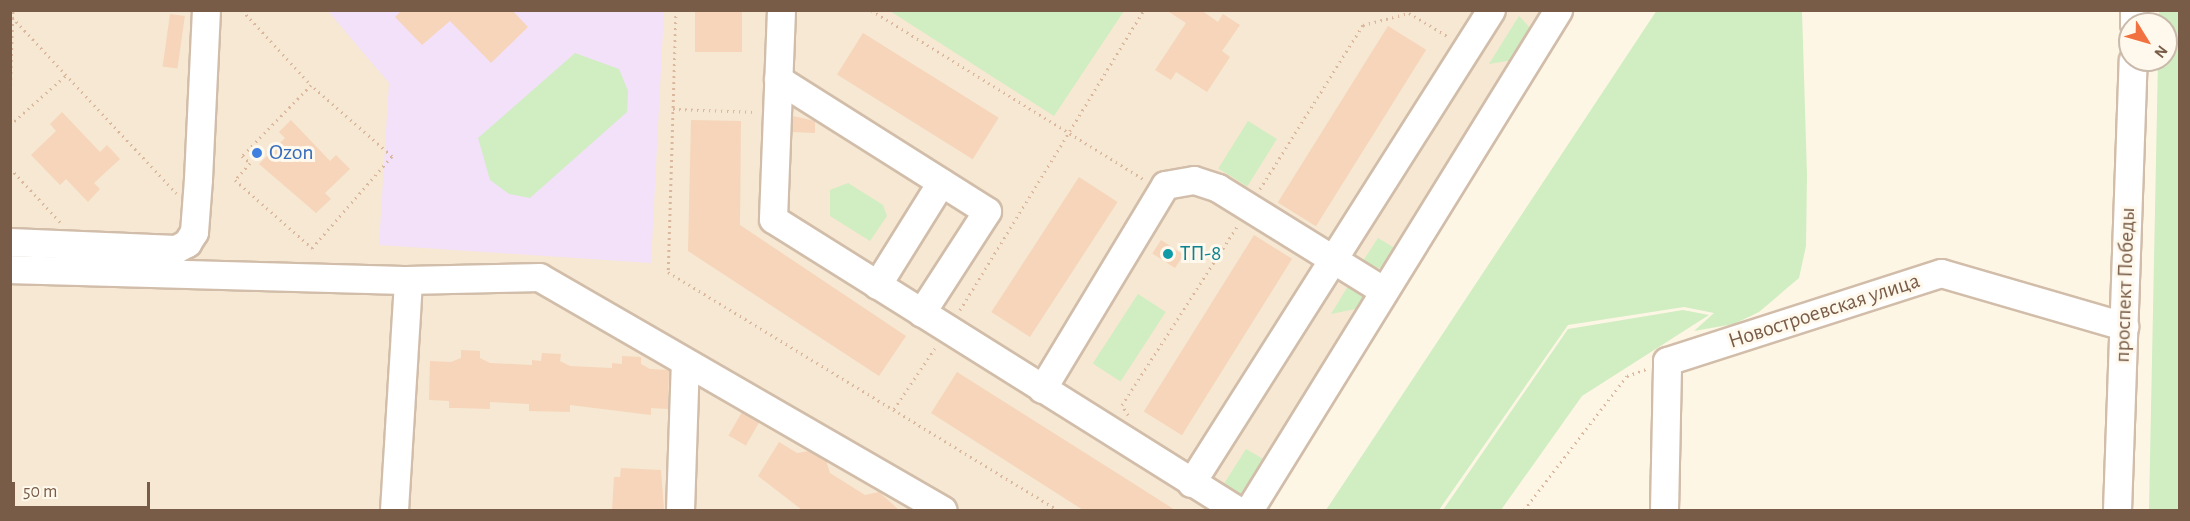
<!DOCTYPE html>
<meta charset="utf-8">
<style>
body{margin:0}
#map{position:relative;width:2190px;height:521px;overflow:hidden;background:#fef6e5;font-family:"Alegreya Sans",sans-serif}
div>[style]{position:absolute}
.residential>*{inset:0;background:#f6e8d2}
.education>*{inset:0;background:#f3e1fa}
.green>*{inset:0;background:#d1edc2;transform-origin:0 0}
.building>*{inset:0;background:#f6d5ba;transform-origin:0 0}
.path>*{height:3px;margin-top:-1.5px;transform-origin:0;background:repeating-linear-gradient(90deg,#dbb89d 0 1.5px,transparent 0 6px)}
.roads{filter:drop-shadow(2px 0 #d1bda9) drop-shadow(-2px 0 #d1bda9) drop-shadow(0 2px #d1bda9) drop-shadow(0 -2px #d1bda9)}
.minor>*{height:27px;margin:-13.5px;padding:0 13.5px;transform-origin:13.5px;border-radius:13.5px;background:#fff}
.dots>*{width:16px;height:16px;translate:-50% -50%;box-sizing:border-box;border:3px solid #fff9ed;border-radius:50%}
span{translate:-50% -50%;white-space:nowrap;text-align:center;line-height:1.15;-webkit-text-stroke:6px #fff9ed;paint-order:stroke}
.shop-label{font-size:22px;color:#366cbe}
.left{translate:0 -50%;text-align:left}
.culture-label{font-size:22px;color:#0d838f}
.street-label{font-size:22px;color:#795c47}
.frame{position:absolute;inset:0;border:12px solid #795c47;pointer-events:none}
.north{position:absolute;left:2118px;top:12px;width:60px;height:60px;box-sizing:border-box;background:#fff9ed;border:2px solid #c9baab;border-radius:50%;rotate:127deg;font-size:16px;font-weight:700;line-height:24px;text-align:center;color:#795c47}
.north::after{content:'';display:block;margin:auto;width:21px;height:27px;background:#f17240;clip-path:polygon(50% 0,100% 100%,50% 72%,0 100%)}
.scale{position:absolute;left:12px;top:482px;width:138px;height:27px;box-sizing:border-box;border:3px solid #795c47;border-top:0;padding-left:8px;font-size:18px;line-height:21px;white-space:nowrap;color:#795c47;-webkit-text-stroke:4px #fff9ed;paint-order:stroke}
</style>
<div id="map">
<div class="residential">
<div style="clip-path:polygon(10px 11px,1552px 11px,1241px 510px,11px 510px)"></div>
</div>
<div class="education">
<div style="clip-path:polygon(328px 11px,664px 11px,651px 263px,379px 245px,389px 83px)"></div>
</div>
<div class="green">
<div style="clip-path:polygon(1657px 10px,1802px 11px,1807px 175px,1806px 246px,1799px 278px,1759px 312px,1734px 324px,1694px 331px,1714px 313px,1684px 307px,1568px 325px,1439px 510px,1326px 510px)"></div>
<div style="clip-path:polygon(890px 11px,1124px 10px,1124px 11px,1054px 116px)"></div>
<div style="clip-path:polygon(2159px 11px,2180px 11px,2179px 510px,2149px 509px,2158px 60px,2166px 60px,2166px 24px,2159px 24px)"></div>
<div style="clip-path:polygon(1519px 16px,1531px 29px,1518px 59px,1489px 64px)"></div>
<div style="clip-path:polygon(575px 53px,619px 69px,628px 91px,627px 112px,530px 198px,509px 194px,490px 180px,478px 138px)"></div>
<div style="left:1248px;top:121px;width:34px;height:56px;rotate:32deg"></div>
<div style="clip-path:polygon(848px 183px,883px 205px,887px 216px,870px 241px,830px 216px,830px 190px)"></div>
<div style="clip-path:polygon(1378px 238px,1396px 249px,1385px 268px,1359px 267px)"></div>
<div style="clip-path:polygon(1353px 278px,1369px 291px,1360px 308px,1331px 314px)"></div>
<div style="left:1138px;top:294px;width:33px;height:83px;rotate:33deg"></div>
<div style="clip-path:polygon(1683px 310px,1709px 315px,1582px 396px,1501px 510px,1443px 510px,1568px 329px)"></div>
<div style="clip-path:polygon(1246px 449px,1265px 460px,1242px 497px,1220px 490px)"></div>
</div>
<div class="building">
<div style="clip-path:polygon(402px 10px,512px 10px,528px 27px,491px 63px,450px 21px,422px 45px,395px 17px)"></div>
<div style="left:695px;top:10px;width:47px;height:42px"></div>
<div style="clip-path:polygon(1166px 10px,1201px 10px,1218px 22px,1223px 14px,1240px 25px,1222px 51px,1230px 57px,1207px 92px,1176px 72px,1171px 80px,1155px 70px,1186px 23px)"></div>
<div style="left:170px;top:14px;width:15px;height:53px;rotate:8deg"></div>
<div style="left:1388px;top:26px;width:45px;height:208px;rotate:32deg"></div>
<div style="left:863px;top:33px;width:160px;height:49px;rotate:32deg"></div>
<div style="clip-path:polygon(62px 112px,100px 152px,107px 145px,120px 159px,94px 183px,100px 189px,88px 202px,66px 179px,60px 185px,31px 155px,56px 131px,50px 124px)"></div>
<div style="clip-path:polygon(793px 116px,815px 121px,815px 133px,792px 132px)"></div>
<div style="clip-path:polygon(291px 120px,330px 161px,336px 155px,350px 169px,325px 193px,331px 199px,316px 213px,259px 164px,285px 138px,279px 132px)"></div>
<div style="clip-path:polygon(691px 120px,741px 121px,740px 225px,906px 336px,879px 376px,688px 251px)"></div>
<div style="left:1079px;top:177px;width:46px;height:161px;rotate:33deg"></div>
<div style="left:1254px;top:235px;width:45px;height:208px;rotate:32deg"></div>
<div style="left:1161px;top:240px;width:27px;height:16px;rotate:33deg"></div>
<div style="clip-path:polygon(461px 350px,480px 351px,480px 358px,490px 363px,532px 365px,532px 360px,541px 361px,542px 353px,561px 354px,560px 361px,570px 366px,612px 368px,612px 363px,622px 364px,622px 356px,641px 357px,641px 364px,650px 369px,669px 370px,668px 409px,651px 408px,651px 415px,570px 405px,570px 412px,529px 411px,529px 404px,490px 402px,490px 409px,459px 408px,449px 408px,449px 401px,429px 400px,430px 361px,451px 362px,461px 358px)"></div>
<div style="clip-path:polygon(957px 372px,1128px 480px,1175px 510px,1083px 510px,931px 413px)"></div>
<div style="left:742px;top:412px;width:20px;height:27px;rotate:30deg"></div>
<div style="clip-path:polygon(779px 442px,797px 453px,809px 451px,826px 460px,830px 473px,865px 495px,879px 492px,899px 510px,802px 510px,758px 476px)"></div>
<div style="clip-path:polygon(621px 468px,661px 470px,664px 509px,612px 510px,614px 477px,620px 477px)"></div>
</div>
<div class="path">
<div style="left:242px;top:10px;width:102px;rotate:47.4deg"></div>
<div style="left:311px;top:85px;width:99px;rotate:134.2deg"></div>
<div style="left:242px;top:156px;width:11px;rotate:41deg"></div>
<div style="left:250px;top:163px;width:23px;rotate:131deg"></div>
<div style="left:235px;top:180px;width:103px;rotate:41.4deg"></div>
<div style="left:312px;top:248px;width:122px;rotate:-49deg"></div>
<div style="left:392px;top:156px;width:108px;rotate:-138.8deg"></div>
<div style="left:676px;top:10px;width:262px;rotate:91.7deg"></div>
<div style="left:668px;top:272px;width:457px;rotate:31.4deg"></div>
<div style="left:871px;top:10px;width:321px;rotate:31.8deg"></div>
<div style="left:12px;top:17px;width:241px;rotate:47deg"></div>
<div style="left:10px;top:103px;width:93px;rotate:-88.2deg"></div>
<div style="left:673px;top:109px;width:82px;rotate:2.1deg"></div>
<div style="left:10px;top:125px;width:74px;rotate:-41.7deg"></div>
<div style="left:10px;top:168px;width:74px;rotate:47.2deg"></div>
<div style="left:1260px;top:189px;width:194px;rotate:-57.9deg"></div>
<div style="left:1363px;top:25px;width:48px;rotate:-14.6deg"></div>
<div style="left:1409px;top:13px;width:47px;rotate:31deg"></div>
<div style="left:960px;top:310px;width:352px;rotate:-58.5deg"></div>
<div style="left:894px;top:409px;width:73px;rotate:-56.1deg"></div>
<div style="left:1128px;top:415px;width:12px;rotate:-121deg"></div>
<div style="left:1122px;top:405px;width:214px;rotate:-57.2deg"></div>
<div style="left:1524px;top:510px;width:169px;rotate:-52.5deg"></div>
<div style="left:1627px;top:376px;width:20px;rotate:-20deg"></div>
</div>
<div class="roads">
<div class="minor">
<div style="left:781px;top:10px;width:209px;rotate:92.2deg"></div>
<div style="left:773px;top:219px;width:548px;rotate:32.09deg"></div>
<div style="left:2134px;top:24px;width:14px;rotate:-90deg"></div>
<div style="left:778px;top:79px;width:247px;rotate:32.3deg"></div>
<div style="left:987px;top:211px;width:121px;rotate:122.9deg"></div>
<div style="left:10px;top:242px;width:166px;rotate:2.4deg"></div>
<div style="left:176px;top:249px;width:13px;rotate:-29deg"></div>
<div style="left:187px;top:243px;width:13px;rotate:-58deg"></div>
<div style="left:194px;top:232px;width:53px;rotate:-85.7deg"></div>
<div style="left:198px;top:179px;width:169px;rotate:-87.3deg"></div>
<div style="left:10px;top:269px;width:398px;rotate:1.6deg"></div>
<div style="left:877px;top:285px;width:121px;rotate:-58.1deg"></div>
<div style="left:1042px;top:389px;width:238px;rotate:-58.9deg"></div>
<div style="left:1165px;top:185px;width:29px;rotate:-10deg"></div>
<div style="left:1194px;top:180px;width:25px;rotate:18deg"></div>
<div style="left:1218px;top:188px;width:195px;rotate:31.8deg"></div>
<div style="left:1191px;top:483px;width:560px;rotate:-57.62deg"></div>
<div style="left:394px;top:510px;width:230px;rotate:-86.5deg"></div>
<div style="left:408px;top:280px;width:131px;rotate:-1.3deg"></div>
<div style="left:539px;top:277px;width:466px;rotate:30deg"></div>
<div style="left:680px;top:510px;width:148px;rotate:-88.1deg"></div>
<div style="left:1249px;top:510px;width:588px;rotate:-58.28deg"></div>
<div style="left:1664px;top:510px;width:149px;rotate:-88.8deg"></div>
<div style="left:1667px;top:361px;width:288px;rotate:-17.8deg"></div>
<div style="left:1941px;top:273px;width:191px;rotate:16.2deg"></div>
<div style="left:2117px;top:510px;width:450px;rotate:-88deg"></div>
</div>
</div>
<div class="dots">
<div style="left:257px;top:153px;background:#3f7fe0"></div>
<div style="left:1168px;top:254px;background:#0f9aa8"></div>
</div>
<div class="shop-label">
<span class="left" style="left:269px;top:153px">Ozon</span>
</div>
<div class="culture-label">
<span class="left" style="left:1180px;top:254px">ТП-8</span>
</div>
<div class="street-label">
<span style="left:2125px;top:285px;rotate:-88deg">проспект Победы</span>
<span style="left:1824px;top:311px;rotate:-18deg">Новостроевская улица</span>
</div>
<div class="frame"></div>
<div class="north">N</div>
<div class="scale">50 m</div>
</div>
